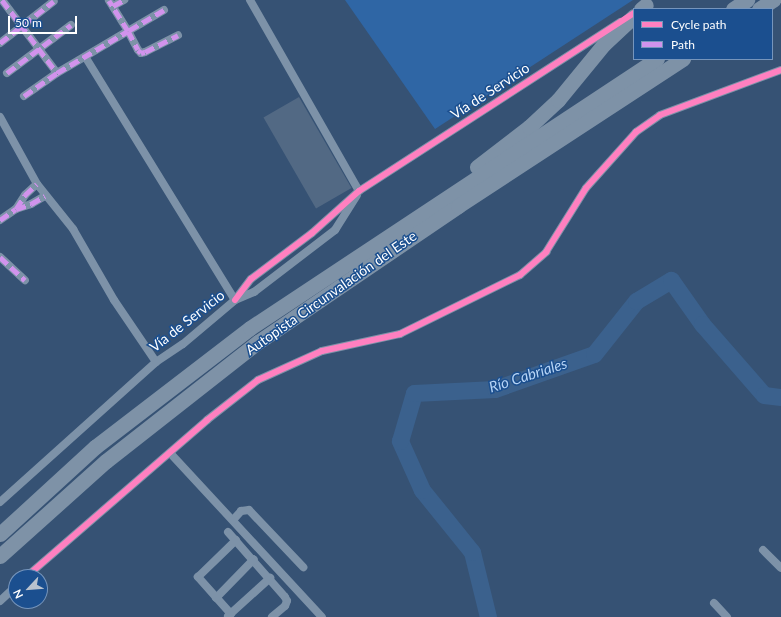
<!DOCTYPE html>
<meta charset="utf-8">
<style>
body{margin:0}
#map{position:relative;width:781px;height:617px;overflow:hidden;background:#365274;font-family:Lato,sans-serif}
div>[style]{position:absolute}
.green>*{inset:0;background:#2f66a5}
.river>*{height:17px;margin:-8.5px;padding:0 8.5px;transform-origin:8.5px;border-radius:8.5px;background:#3b618d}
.building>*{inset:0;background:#526984;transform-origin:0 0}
.street>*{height:8px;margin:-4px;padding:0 4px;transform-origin:4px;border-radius:4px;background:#7d92a8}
.highway>*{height:15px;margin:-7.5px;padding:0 7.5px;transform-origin:7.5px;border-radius:7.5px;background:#7e92a7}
.quiet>*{height:5px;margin-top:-2.5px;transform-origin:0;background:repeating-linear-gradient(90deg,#d193ec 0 10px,transparent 0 15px)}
.cycleway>*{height:6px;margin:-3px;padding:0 3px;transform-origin:3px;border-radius:3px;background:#ff80c0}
span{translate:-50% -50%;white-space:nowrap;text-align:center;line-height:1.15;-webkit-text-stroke:3px #1b4f8f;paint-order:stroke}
.street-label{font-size:14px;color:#fff}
.water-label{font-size:15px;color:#b5d3f5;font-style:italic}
.legend{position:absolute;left:633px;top:8px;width:140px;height:52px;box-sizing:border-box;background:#1b4f8f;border:1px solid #7695bc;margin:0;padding:5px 7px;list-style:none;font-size:12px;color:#fff}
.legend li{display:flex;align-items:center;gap:8px;height:20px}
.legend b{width:20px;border:1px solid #7695bc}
.north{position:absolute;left:8px;top:569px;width:40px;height:40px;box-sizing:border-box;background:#1b4f8f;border:1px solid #7695bc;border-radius:50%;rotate:244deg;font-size:11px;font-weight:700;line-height:16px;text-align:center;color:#fff}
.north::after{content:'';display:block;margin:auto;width:14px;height:18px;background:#b9c2ce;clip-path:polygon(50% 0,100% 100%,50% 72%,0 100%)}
.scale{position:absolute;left:8px;top:16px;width:69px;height:18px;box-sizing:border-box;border:2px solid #fff;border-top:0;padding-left:5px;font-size:12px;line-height:14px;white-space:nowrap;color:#fff;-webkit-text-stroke:3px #1b4f8f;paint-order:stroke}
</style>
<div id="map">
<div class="green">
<div style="clip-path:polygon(345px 0,633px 0,435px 129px)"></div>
</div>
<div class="river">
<div style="left:488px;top:617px;width:67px;rotate:-103.8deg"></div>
<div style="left:472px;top:552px;width:80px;rotate:-128.9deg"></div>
<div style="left:422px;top:490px;width:54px;rotate:-114.2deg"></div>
<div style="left:400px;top:441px;width:50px;rotate:-73.7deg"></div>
<div style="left:414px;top:393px;width:81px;rotate:-2.8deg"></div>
<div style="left:495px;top:389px;width:105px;rotate:-19.5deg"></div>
<div style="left:594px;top:354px;width:68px;rotate:-51.6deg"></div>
<div style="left:636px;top:301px;width:41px;rotate:-31deg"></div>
<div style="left:671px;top:280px;width:54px;rotate:54.8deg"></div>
<div style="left:702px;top:324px;width:94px;rotate:48.9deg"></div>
<div style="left:764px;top:395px;width:17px;rotate:7deg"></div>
</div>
<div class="building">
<div style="left:299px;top:97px;width:105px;height:41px;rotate:60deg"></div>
</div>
<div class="street">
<div style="left:2px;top:0;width:91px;rotate:53deg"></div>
<div style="left:57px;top:73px;width:82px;rotate:-30.6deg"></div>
<div style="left:128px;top:31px;width:36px;rotate:-122deg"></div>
<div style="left:250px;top:0;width:220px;rotate:60.3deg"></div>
<div style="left:113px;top:6px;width:13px;rotate:-29deg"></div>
<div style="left:164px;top:10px;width:42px;rotate:149.7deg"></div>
<div style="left:128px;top:31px;width:21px;rotate:62deg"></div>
<div style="left:138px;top:50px;width:4px;rotate:45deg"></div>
<div style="left:141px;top:53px;width:4px;rotate:-14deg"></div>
<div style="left:145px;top:52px;width:37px;rotate:-27deg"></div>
<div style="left:0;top:43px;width:68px;rotate:-37.9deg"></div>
<div style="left:86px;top:58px;width:284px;rotate:58.4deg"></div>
<div style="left:7px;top:73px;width:80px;rotate:-36.9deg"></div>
<div style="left:24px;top:96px;width:40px;rotate:-34.9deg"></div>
<div style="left:0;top:117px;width:77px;rotate:61.1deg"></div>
<div style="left:37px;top:184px;width:58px;rotate:51.3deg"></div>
<div style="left:73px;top:229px;width:82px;rotate:60deg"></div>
<div style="left:114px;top:300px;width:75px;rotate:55.9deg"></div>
<div style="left:16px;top:209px;width:17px;rotate:-57deg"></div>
<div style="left:25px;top:195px;width:16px;rotate:-43deg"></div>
<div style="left:0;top:220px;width:19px;rotate:-35deg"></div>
<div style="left:16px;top:209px;width:16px;rotate:-18deg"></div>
<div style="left:31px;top:204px;width:16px;rotate:-30deg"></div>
<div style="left:0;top:257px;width:34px;rotate:43deg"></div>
<div style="left:235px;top:300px;width:26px;rotate:-53deg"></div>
<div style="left:251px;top:279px;width:76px;rotate:-37deg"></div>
<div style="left:312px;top:233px;width:63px;rotate:-41.8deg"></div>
<div style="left:359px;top:191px;width:311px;rotate:-32.9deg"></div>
<div style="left:171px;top:454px;width:222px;rotate:47.2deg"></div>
<div style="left:0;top:502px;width:210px;rotate:-41.9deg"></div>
<div style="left:156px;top:362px;width:32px;rotate:-34deg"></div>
<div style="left:183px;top:344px;width:68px;rotate:-40.2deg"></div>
<div style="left:235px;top:300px;width:21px;rotate:-23deg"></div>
<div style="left:254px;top:292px;width:102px;rotate:-37.4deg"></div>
<div style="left:335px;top:230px;width:41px;rotate:-57.8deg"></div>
<div style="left:233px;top:520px;width:12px;rotate:-48deg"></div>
<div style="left:241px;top:511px;width:8px;rotate:-7deg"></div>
<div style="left:249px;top:510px;width:79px;rotate:46.5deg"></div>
<div style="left:228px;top:532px;width:86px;rotate:48.8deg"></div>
<div style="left:285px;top:597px;width:4px;rotate:63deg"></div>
<div style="left:287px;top:601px;width:5px;rotate:112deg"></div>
<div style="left:285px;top:606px;width:17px;rotate:140deg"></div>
<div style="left:763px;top:550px;width:25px;rotate:45deg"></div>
<div style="left:26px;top:577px;width:240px;rotate:-40.9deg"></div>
<div style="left:207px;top:420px;width:65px;rotate:-38.1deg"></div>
<div style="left:258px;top:380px;width:70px;rotate:-24.4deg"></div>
<div style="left:322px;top:351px;width:80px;rotate:-12.3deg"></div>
<div style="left:400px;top:334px;width:134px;rotate:-26.2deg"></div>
<div style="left:520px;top:275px;width:35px;rotate:-41deg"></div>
<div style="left:546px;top:252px;width:75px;rotate:-58deg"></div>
<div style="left:586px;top:188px;width:75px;rotate:-48.2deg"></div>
<div style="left:636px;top:132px;width:29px;rotate:-35deg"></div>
<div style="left:660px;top:115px;width:129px;rotate:-20.4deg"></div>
<div style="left:216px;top:598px;width:54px;rotate:-45.7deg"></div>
<div style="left:0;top:601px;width:22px;rotate:-43deg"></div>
<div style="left:714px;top:603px;width:19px;rotate:47deg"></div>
<div style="left:231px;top:614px;width:50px;rotate:-131.7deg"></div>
<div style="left:198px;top:577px;width:53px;rotate:-44.2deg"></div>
<div style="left:228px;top:616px;width:57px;rotate:-42.1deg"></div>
</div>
<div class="highway">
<div style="left:641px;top:9px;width:6px;rotate:-39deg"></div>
<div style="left:733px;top:9px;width:17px;rotate:-33deg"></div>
<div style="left:759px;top:9px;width:17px;rotate:-33deg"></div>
<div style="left:477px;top:167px;width:66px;rotate:-37.6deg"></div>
<div style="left:529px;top:127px;width:40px;rotate:-43deg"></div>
<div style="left:558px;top:100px;width:72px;rotate:-50.6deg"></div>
<div style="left:604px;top:44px;width:41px;rotate:-43deg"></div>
<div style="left:0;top:534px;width:129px;rotate:-42.5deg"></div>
<div style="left:95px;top:447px;width:195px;rotate:-37.5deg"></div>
<div style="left:250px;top:328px;width:488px;rotate:-33.5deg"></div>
<div style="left:0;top:556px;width:142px;rotate:-41.9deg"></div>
<div style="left:106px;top:461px;width:193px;rotate:-38.1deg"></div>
<div style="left:258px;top:342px;width:242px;rotate:-34.2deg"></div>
<div style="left:458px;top:206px;width:269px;rotate:-33.2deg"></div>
</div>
<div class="quiet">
<div style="left:2px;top:0;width:91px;rotate:53deg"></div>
<div style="left:57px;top:73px;width:82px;rotate:-30.6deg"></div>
<div style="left:128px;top:31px;width:36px;rotate:-122deg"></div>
<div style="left:113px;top:6px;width:13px;rotate:-29deg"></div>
<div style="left:164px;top:10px;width:42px;rotate:149.7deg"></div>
<div style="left:128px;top:31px;width:21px;rotate:62deg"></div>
<div style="left:138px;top:50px;width:4px;rotate:45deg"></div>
<div style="left:141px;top:53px;width:4px;rotate:-14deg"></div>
<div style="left:145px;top:52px;width:37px;rotate:-27deg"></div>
<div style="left:0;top:43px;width:68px;rotate:-37.9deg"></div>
<div style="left:7px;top:73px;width:80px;rotate:-36.9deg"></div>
<div style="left:24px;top:96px;width:40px;rotate:-34.9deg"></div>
<div style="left:16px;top:209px;width:17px;rotate:-57deg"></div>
<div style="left:25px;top:195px;width:16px;rotate:-43deg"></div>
<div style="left:0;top:220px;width:19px;rotate:-35deg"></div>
<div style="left:16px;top:209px;width:16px;rotate:-18deg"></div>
<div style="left:31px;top:204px;width:16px;rotate:-30deg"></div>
<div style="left:0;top:257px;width:34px;rotate:43deg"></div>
</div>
<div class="cycleway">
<div style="left:235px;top:300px;width:26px;rotate:-53deg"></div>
<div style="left:251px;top:279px;width:76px;rotate:-37deg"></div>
<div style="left:312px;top:233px;width:63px;rotate:-41.8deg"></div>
<div style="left:359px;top:191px;width:328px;rotate:-32.9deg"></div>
<div style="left:26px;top:577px;width:240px;rotate:-40.9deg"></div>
<div style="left:207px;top:420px;width:65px;rotate:-38.1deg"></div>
<div style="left:258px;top:380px;width:70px;rotate:-24.4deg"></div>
<div style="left:322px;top:351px;width:80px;rotate:-12.3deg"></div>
<div style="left:400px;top:334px;width:134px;rotate:-26.2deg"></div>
<div style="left:520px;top:275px;width:35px;rotate:-41deg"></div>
<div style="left:546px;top:252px;width:75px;rotate:-58deg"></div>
<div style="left:586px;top:188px;width:75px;rotate:-48.2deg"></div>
<div style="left:636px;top:132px;width:29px;rotate:-35deg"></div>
<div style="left:660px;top:115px;width:129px;rotate:-20.4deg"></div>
</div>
<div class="street-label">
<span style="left:490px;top:91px;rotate:-33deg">Vía de Servicio</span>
<span style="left:331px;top:293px;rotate:-35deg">Autopista Circunvalación del Este</span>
<span style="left:187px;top:321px;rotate:-38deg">Vía de Servicio</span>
</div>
<div class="water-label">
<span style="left:528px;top:375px;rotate:-18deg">Río Cabriales</span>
</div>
<ul class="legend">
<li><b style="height:5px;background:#ff80c0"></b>Cycle path</li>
<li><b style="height:5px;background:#d193ec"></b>Path</li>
</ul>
<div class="north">N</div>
<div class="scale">50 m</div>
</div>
